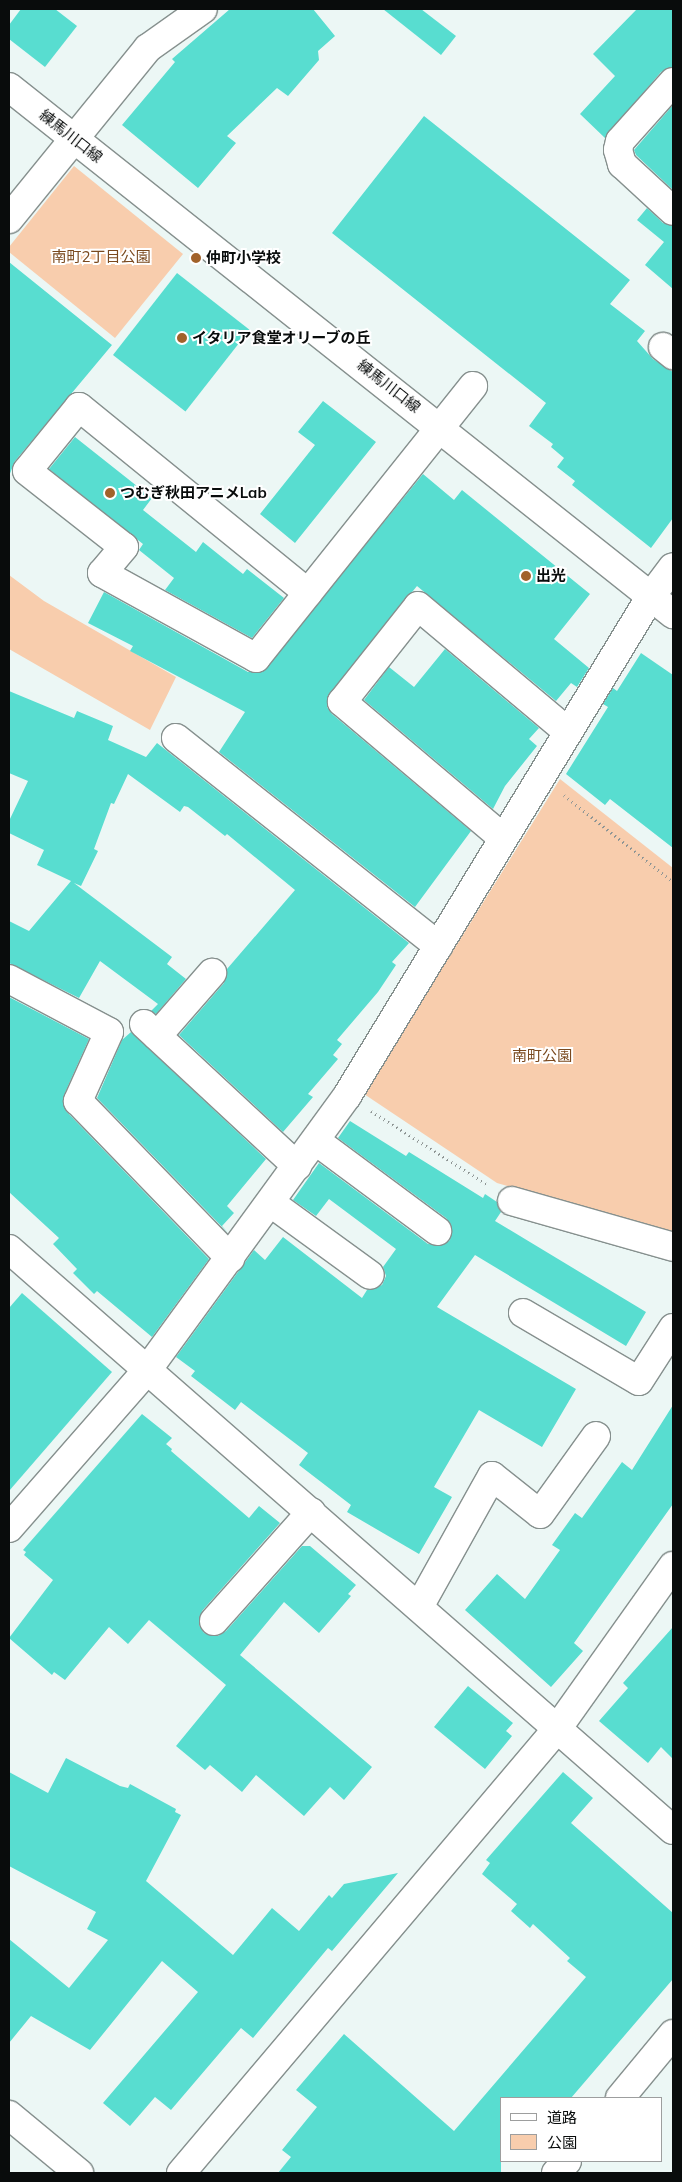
<!DOCTYPE html>
<meta charset="utf-8">
<style>
body{margin:0}
#map{position:relative;width:682px;height:2182px;overflow:hidden;background:#ecf7f5;font-family:Mulish,"Noto Sans JP",sans-serif}
div>[style]{position:absolute}
.green>*{inset:0;background:#f8cdad}
.building>*{inset:0;background:#58ddd0;transform-origin:0 0}
.path>*{height:3px;margin-top:-1.5px;transform-origin:0;background:repeating-linear-gradient(90deg,#8e9594 0 1px,transparent 0 5px)}
.roads{filter:drop-shadow(1px 0 #86908e) drop-shadow(-1px 0 #86908e) drop-shadow(0 1px #86908e) drop-shadow(0 -1px #86908e)}
.minor>*{height:28px;margin:-14px;padding:0 14px;transform-origin:14px;border-radius:14px;background:#fff}
.major>*{height:28px;margin:-14px;padding:0 14px;transform-origin:14px;border-radius:14px;background:#fff}
.dots>*{width:14px;height:14px;translate:-50% -50%;box-sizing:border-box;border:2px solid #fff;border-radius:50%}
span{translate:-50% -50%;white-space:nowrap;text-align:center;line-height:1.15;-webkit-text-stroke:4px #fff;paint-order:stroke}
.street-label{font-size:15px;color:#090c0c}
.park-label{font-size:15px;color:#7a491e}
.poi-label{font-size:15px;color:#090c0c;font-weight:700}
.left{translate:0 -50%;text-align:left}
.frame{position:absolute;inset:0;border:10px solid #090c0c;pointer-events:none}
.legend{position:absolute;left:500px;top:2097px;width:162px;height:65px;box-sizing:border-box;background:#fff;border:1px solid #9d9e9e;margin:0;padding:6px 9px;list-style:none;font-size:15px;color:#090c0c}
.legend li{display:flex;align-items:center;gap:10px;height:25px}
.legend b{width:25px;border:1px solid #9d9e9e}
</style>
<div id="map">
<div class="green">
<div style="clip-path:polygon(74px 166px,183px 254px,115px 338px,9px 252px,9px 247px)"></div>
<div style="clip-path:polygon(9px 575px,44px 601px,176px 677px,150px 730px,9px 649px)"></div>
<div style="clip-path:polygon(560px 779px,673px 868px,673px 1235px,497px 1183px,364px 1094px)"></div>
</div>
<div class="building">
<div style="clip-path:polygon(21px 9px,55px 9px,77px 26px,45px 67px,9px 39px,9px 25px)"></div>
<div style="clip-path:polygon(230px 9px,313px 9px,335px 36px,318px 51px,319px 60px,288px 96px,277px 88px,227px 136px,236px 143px,198px 188px,122px 125px,175px 62px,172px 59px)"></div>
<div style="clip-path:polygon(383px 9px,421px 9px,456px 36px,441px 55px)"></div>
<div style="clip-path:polygon(637px 9px,673px 9px,673px 67px,661px 72px,605px 138px,580px 114px,615px 76px,593px 54px)"></div>
<div style="clip-path:polygon(673px 105px,673px 190px,636px 155px,634px 150px)"></div>
<div style="clip-path:polygon(424px 116px,630px 280px,610px 304px,645px 331px,637px 341px,653px 359px,673px 372px,673px 518px,651px 548px,572px 485px,575px 481px,557px 467px,564px 458px,551px 447px,553px 444px,529px 426px,546px 403px,332px 233px)"></div>
<div style="clip-path:polygon(647px 208px,663px 223px,673px 226px,673px 289px,645px 265px,664px 242px,637px 220px)"></div>
<div style="clip-path:polygon(9px 262px,112px 345px,15px 461px,9px 476px)"></div>
<div style="left:177px;top:273px;width:92px;height:104px;rotate:38deg"></div>
<div style="clip-path:polygon(323px 401px,376px 442px,295px 543px,260px 514px,315px 445px,298px 432px)"></div>
<div style="clip-path:polygon(75px 437px,152px 498px,143px 510px,196px 552px,203px 542px,243px 574px,247px 569px,284px 598px,252px 638px,165px 590px,174px 578px,139px 550px,143px 544px,49px 469px)"></div>
<div style="clip-path:polygon(423px 474px,454px 500px,462px 490px,590px 594px,554px 639px,589px 668px,577px 687px,571px 683px,556px 701px,417px 586px,330px 693px,327px 707px,332px 714px,471px 831px,415px 907px,219px 752px,245px 712px,130px 651px,133px 646px,88px 623px,104px 592px,248px 672px,262px 672px)"></div>
<div style="clip-path:polygon(445px 649px,539px 728px,529px 739px,537px 746px,505px 786px,493px 809px,364px 700px,389px 667px,414px 687px)"></div>
<div style="clip-path:polygon(641px 653px,673px 675px,673px 848px,610px 799px,605px 805px,566px 774px,608px 707px,603px 704px,613px 688px,617px 691px)"></div>
<div style="clip-path:polygon(9px 691px,74px 718px,77px 711px,113px 726px,108px 740px,146px 757px,157px 743px,409px 943px,392px 962px,396px 965px,378px 992px,337px 1040px,342px 1044px,333px 1055px,338px 1059px,308px 1094px,313px 1097px,283px 1132px,179px 1035px,224px 983px,227px 969px,295px 890px,227px 834px,225px 836px,188px 807px,184px 806px,180px 812px,128px 774px,114px 804px,111px 803px,94px 849px,98px 851px,81px 886px,74px 883px,172px 957px,167px 964px,186px 979px,156px 1014px,151px 1011px,158px 1004px,100px 961px,79px 998px,9px 963px,9px 921px,29px 931px,71px 881px,37px 865px,44px 850px,9px 833px,9px 821px,28px 781px,9px 773px)"></div>
<div style="clip-path:polygon(9px 997px,89px 1039px,64px 1095px,66px 1111px,209px 1259px,152px 1337px,97px 1291px,94px 1294px,73px 1273px,77px 1269px,53px 1244px,59px 1238px,9px 1192px)"></div>
<div style="clip-path:polygon(131px 1032px,266px 1159px,227px 1206px,234px 1213px,222px 1226px,228px 1233px,97px 1098px,122px 1040px)"></div>
<div style="clip-path:polygon(350px 1121px,406px 1156px,409px 1152px,483px 1198px,485px 1194px,497px 1202px,501px 1212px,495px 1221px,646px 1312px,626px 1346px,475px 1255px,437px 1307px,576px 1389px,542px 1447px,479px 1410px,434px 1487px,452px 1497px,419px 1554px,347px 1512px,351px 1505px,299px 1465px,308px 1453px,241px 1402px,235px 1410px,191px 1376px,195px 1371px,176px 1357px,254px 1250px,265px 1260px,283px 1237px,362px 1298px,367px 1290px,382px 1285px,386px 1276px,383px 1267px,396px 1249px,329px 1199px,316px 1216px,293px 1200px,319px 1163px,428px 1244px,443px 1245px,450px 1240px,451px 1225px,446px 1218px,338px 1138px)"></div>
<div style="clip-path:polygon(22px 1293px,112px 1372px,9px 1491px,9px 1308px)"></div>
<div style="clip-path:polygon(673px 1405px,673px 1504px,574px 1643px,583px 1651px,551px 1687px,465px 1610px,497px 1574px,525px 1599px,560px 1550px,552px 1545px,575px 1513px,582px 1518px,622px 1462px,632px 1470px)"></div>
<div style="clip-path:polygon(142px 1414px,172px 1438px,166px 1444px,172px 1449px,171px 1451px,249px 1518px,259px 1506px,280px 1523px,202px 1611px,199px 1625px,204px 1633px,218px 1636px,226px 1631px,302px 1546px,310px 1546px,356px 1585px,348px 1594px,351px 1596px,319px 1633px,284px 1602px,240px 1655px,372px 1767px,344px 1800px,330px 1787px,304px 1816px,256px 1775px,242px 1792px,210px 1765px,205px 1770px,176px 1746px,226px 1685px,149px 1620px,128px 1644px,109px 1627px,65px 1680px,54px 1672px,52px 1675px,9px 1638px,53px 1580px,24px 1555px,26px 1552px,23px 1550px)"></div>
<div style="clip-path:polygon(673px 1627px,673px 1759px,661px 1747px,648px 1763px,599px 1721px,628px 1688px,623px 1683px)"></div>
<div style="clip-path:polygon(468px 1686px,513px 1723px,506px 1731px,512px 1736px,485px 1769px,434px 1727px)"></div>
<div style="clip-path:polygon(66px 1758px,120px 1786px,128px 1788px,130px 1784px,176px 1809px,175px 1812px,181px 1815px,146px 1881px,233px 1955px,272px 1908px,299px 1931px,329px 1895px,332px 1898px,344px 1884px,398px 1873px,332px 1951px,328px 1948px,253px 2038px,241px 2028px,171px 2110px,155px 2097px,130px 2126px,103px 2103px,198px 1992px,162px 1961px,90px 2050px,31px 2016px,9px 2043px,9px 1939px,69px 1988px,108px 1940px,87px 1929px,96px 1912px,9px 1866px,9px 1772px,48px 1793px)"></div>
<div style="clip-path:polygon(563px 1772px,593px 1798px,571px 1823px,673px 1913px,673px 1979px,571px 2098px,501px 2098px,501px 2173px,278px 2173px,291px 2157px,282px 2150px,317px 2107px,296px 2090px,344px 2034px,454px 2131px,586px 1977px,567px 1961px,570px 1958px,533px 1924px,530px 1928px,511px 1911px,517px 1904px,482px 1874px,490px 1863px,486px 1860px)"></div>
</div>
<div class="path">
<div style="left:564px;top:795px;width:139px;rotate:38.6deg"></div>
<div style="left:371px;top:1111px;width:138px;rotate:32.3deg"></div>
</div>
<div class="roads">
<div class="minor">
<div style="left:673px;top:82px;width:79px;rotate:131.9deg"></div>
<div style="left:620px;top:141px;width:9px;rotate:103deg"></div>
<div style="left:618px;top:150px;width:15px;rotate:74deg"></div>
<div style="left:622px;top:164px;width:69px;rotate:42.7deg"></div>
<div style="left:9px;top:219px;width:220px;rotate:-50.9deg"></div>
<div style="left:148px;top:48px;width:67px;rotate:-35.3deg"></div>
<div style="left:663px;top:347px;width:13px;rotate:39deg"></div>
<div style="left:308px;top:593px;width:295px;rotate:-140.9deg"></div>
<div style="left:79px;top:407px;width:82px;rotate:129.1deg"></div>
<div style="left:27px;top:471px;width:123px;rotate:38.1deg"></div>
<div style="left:124px;top:547px;width:34px;rotate:130deg"></div>
<div style="left:102px;top:573px;width:176px;rotate:28.9deg"></div>
<div style="left:256px;top:658px;width:348px;rotate:-51.4deg"></div>
<div style="left:176px;top:738px;width:335px;rotate:38.4deg"></div>
<div style="left:503px;top:838px;width:211px;rotate:-139.8deg"></div>
<div style="left:342px;top:702px;width:122px;rotate:-51.6deg"></div>
<div style="left:418px;top:606px;width:196px;rotate:40deg"></div>
<div style="left:9px;top:979px;width:113px;rotate:27.9deg"></div>
<div style="left:109px;top:1032px;width:76px;rotate:114.2deg"></div>
<div style="left:78px;top:1101px;width:219px;rotate:45.9deg"></div>
<div style="left:144px;top:1024px;width:209px;rotate:42.9deg"></div>
<div style="left:157px;top:1036px;width:84px;rotate:-48.9deg"></div>
<div style="left:316px;top:1141px;width:151px;rotate:36.6deg"></div>
<div style="left:512px;top:1201px;width:167px;rotate:15.9deg"></div>
<div style="left:271px;top:1203px;width:122px;rotate:36deg"></div>
<div style="left:9px;top:1249px;width:882px;rotate:41.19deg"></div>
<div style="left:523px;top:1313px;width:134px;rotate:30.4deg"></div>
<div style="left:639px;top:1381px;width:63px;rotate:-57.3deg"></div>
<div style="left:9px;top:1528px;width:211px;rotate:-48.8deg"></div>
<div style="left:148px;top:1369px;width:338px;rotate:-53.9deg"></div>
<div style="left:347px;top:1096px;width:585px;rotate:-58.7deg"></div>
<div style="left:651px;top:596px;width:36px;rotate:-53deg"></div>
<div style="left:419px;top:1607px;width:150px;rotate:-60.9deg"></div>
<div style="left:492px;top:1476px;width:61px;rotate:38.4deg"></div>
<div style="left:540px;top:1514px;width:96px;rotate:-54.3deg"></div>
<div style="left:214px;top:1621px;width:146px;rotate:-48.3deg"></div>
<div style="left:620px;top:2098px;width:83px;rotate:-50.4deg"></div>
<div style="left:9px;top:2115px;width:91px;rotate:39.6deg"></div>
<div style="left:181px;top:2173px;width:582px;rotate:-49.74deg"></div>
<div style="left:557px;top:1729px;width:200px;rotate:-54.6deg"></div>
<div style="left:556px;top:2173px;width:16px;rotate:-47deg"></div>
</div>
<div class="major">
<div style="left:9px;top:87px;width:848px;rotate:38.44deg"></div>
</div>
</div>
<div class="dots">
<div style="left:196px;top:258px;background:#a1622a"></div>
<div style="left:182px;top:338px;background:#a1622a"></div>
<div style="left:110px;top:493px;background:#a1622a"></div>
<div style="left:526px;top:576px;background:#a1622a"></div>
</div>
<div class="street-label">
<span style="left:71px;top:136px;rotate:38deg">練馬川口線</span>
<span style="left:389px;top:386px;rotate:38deg">練馬川口線</span>
</div>
<div class="park-label">
<span style="left:101px;top:257px">南町2丁目公園</span>
<span style="left:542px;top:1056px">南町公園</span>
</div>
<div class="poi-label">
<span class="left" style="left:206px;top:258px">仲町小学校</span>
<span class="left" style="left:192px;top:338px">イタリア食堂オリーブの丘</span>
<span class="left" style="left:120px;top:493px">つむぎ秋田アニメLab</span>
<span class="left" style="left:536px;top:576px">出光</span>
</div>
<div class="frame"></div>
<ul class="legend">
<li><b style="height:6px;background:#fff"></b>道路</li>
<li><b style="height:14px;background:#f8cdad"></b>公園</li>
</ul>
</div>
